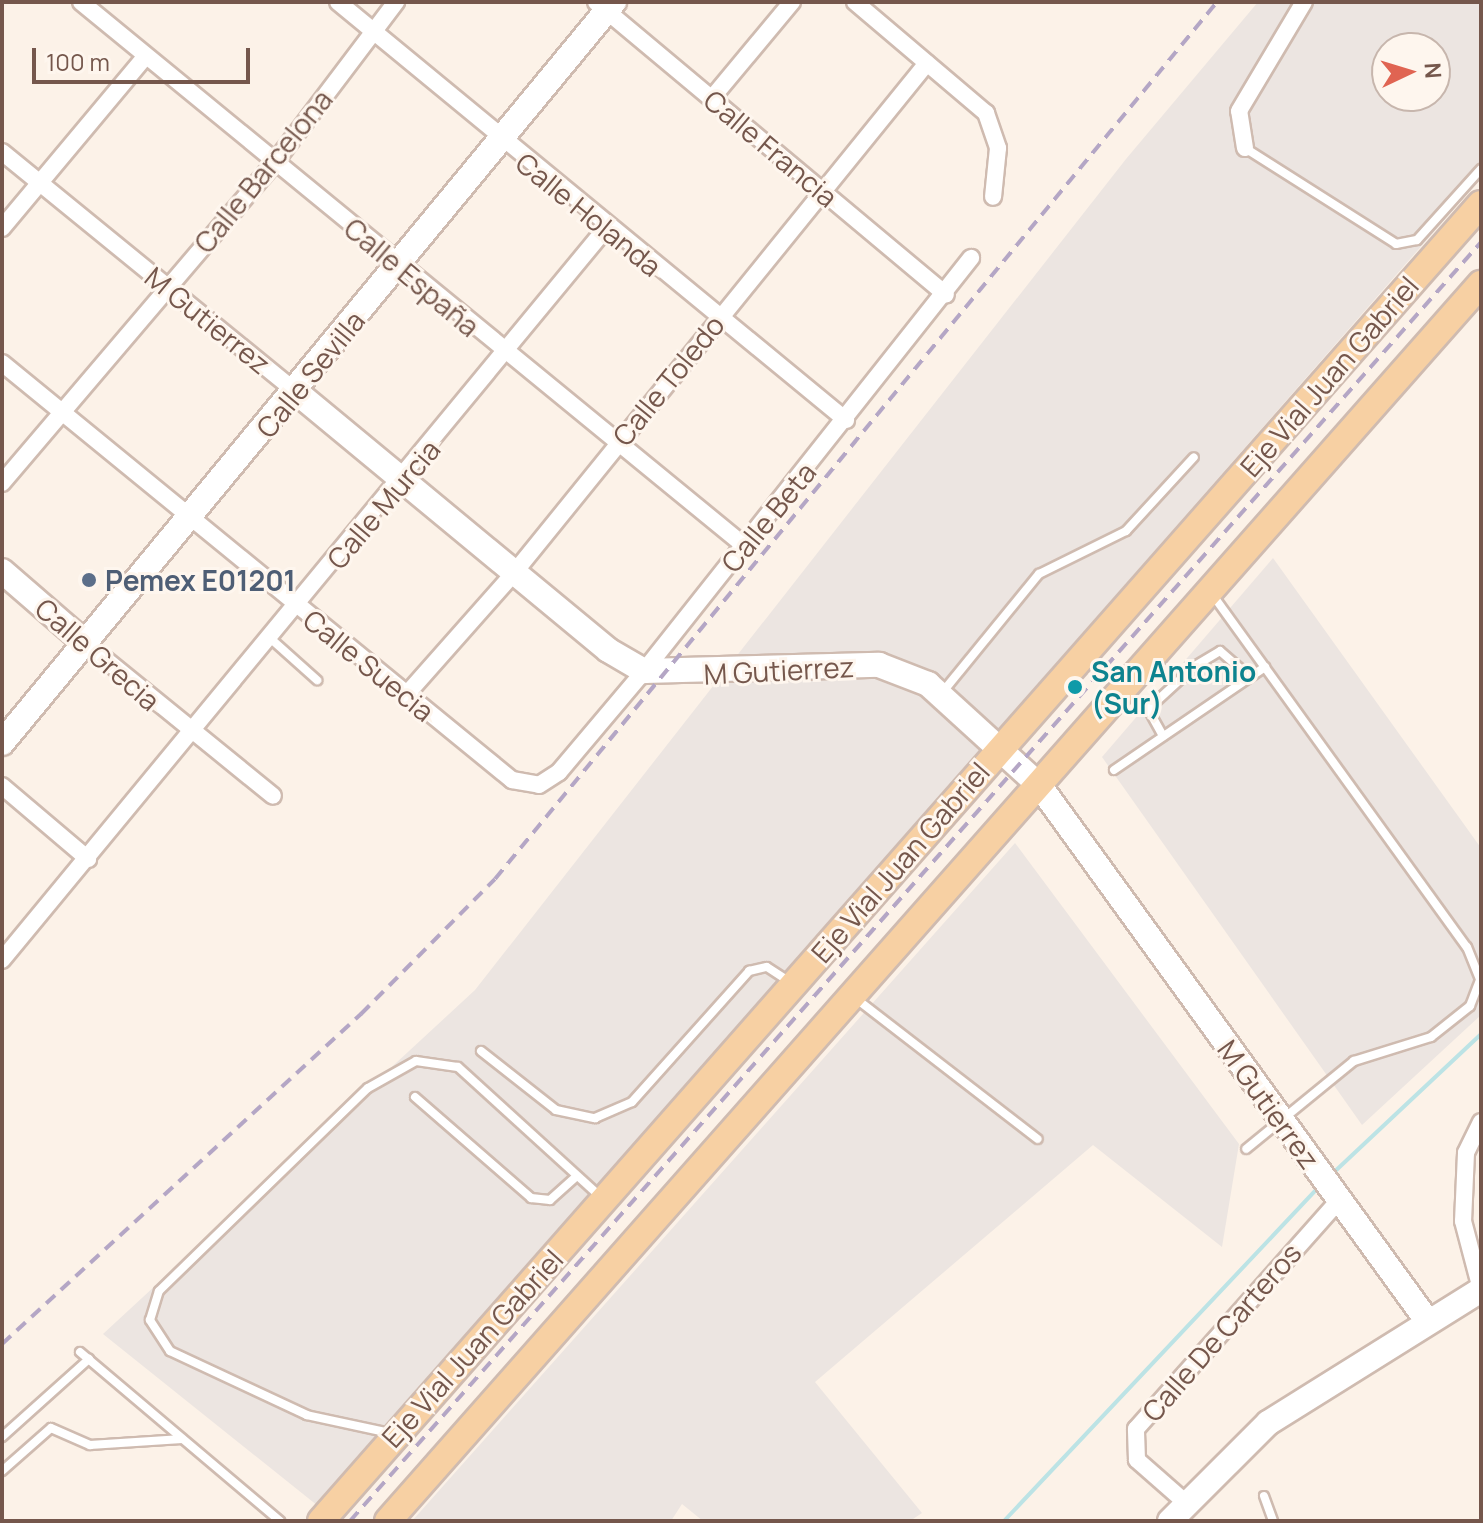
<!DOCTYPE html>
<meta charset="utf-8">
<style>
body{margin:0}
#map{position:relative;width:1483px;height:1523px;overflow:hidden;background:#fcf2e8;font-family:Manrope,sans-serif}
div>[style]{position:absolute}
.industrial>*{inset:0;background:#ece5e1}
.stream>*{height:4px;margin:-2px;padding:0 2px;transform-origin:2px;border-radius:2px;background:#bce3e5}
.roads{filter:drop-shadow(2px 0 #cfbbb0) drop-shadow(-2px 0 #cfbbb0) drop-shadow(0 2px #cfbbb0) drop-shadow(0 -2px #cfbbb0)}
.lane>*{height:8px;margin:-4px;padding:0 4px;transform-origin:4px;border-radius:4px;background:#fff}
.street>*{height:16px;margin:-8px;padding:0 8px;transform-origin:8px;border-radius:8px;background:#fff}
.secondary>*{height:24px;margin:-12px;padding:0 12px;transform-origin:12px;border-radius:12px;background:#fff}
.primary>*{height:26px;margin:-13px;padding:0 13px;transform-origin:13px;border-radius:13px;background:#f7d0a3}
.rail>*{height:4px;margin-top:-2px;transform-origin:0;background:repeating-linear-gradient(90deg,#b4a6c5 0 12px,transparent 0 20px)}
.dots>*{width:22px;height:22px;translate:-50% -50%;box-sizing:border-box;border:4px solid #fef6ee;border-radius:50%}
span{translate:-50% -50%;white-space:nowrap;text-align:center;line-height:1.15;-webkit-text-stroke:6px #fef6ee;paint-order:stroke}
.street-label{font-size:28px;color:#75574c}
.service-label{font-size:28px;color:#4e5e75;font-weight:700}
.left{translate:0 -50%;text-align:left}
.culture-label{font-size:28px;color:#0d838f;font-weight:700}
.frame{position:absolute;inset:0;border:4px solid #75574c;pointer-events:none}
.north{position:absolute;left:1371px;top:32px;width:80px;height:80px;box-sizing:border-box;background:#fef6ee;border:2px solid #c7b6ad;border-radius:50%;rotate:86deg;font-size:22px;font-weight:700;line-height:32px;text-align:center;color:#75574c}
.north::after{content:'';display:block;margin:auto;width:28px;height:36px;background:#e06452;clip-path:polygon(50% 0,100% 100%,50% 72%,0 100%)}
.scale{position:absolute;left:32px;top:48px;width:218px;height:36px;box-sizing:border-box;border:4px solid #75574c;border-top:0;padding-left:10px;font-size:24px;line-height:28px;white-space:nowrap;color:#75574c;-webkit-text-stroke:6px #fef6ee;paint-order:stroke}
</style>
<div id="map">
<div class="industrial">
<div style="clip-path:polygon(evenodd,1258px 2px,1481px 2px,1481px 178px,318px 1506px,103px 1334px,475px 990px,1126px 159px,1258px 2px,1387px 48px,1435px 48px,1435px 96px,1387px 96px,1387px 48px)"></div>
<div style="clip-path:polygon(1273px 558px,1481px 848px,1481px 1015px,1362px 1125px,1102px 757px)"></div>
<div style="clip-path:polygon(1015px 843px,1239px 1144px,1222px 1247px,1093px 1145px,815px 1382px,922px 1513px,910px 1521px,703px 1521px,682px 1504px,671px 1521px,412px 1521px)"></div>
</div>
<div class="stream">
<div style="left:1331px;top:1175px;width:206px;rotate:-43.2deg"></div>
<div style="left:1004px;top:1521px;width:459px;rotate:-46.7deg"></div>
</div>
<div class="roads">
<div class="lane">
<div style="left:1245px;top:148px;width:179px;rotate:32.4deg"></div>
<div style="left:1396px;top:244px;width:21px;rotate:-11deg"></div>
<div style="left:1417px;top:240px;width:96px;rotate:-48deg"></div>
<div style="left:1212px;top:594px;width:435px;rotate:54.2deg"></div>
<div style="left:1467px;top:947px;width:35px;rotate:68deg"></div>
<div style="left:1480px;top:980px;width:28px;rotate:111deg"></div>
<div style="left:1470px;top:1006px;width:50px;rotate:141.5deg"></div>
<div style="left:1431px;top:1037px;width:81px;rotate:162.7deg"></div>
<div style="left:1354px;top:1061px;width:139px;rotate:140.8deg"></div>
<div style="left:271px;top:639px;width:62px;rotate:41.7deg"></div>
<div style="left:941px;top:694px;width:155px;rotate:-50.8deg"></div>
<div style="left:1039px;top:574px;width:97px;rotate:-26.3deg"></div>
<div style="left:1126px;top:531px;width:100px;rotate:-47.4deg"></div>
<div style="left:1163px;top:736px;width:31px;rotate:-119deg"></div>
<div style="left:1148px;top:709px;width:64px;rotate:-42.5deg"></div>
<div style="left:1195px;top:666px;width:29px;rotate:-31deg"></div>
<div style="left:1220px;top:651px;width:40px;rotate:41deg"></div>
<div style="left:1114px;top:770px;width:183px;rotate:-34.3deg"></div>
<div style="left:854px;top:997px;width:232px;rotate:37.7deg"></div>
<div style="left:481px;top:1051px;width:95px;rotate:38.2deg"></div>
<div style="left:556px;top:1110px;width:40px;rotate:12deg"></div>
<div style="left:595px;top:1118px;width:40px;rotate:-23.4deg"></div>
<div style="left:632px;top:1102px;width:176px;rotate:-48.2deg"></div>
<div style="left:749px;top:971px;width:18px;rotate:-13deg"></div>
<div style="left:767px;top:967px;width:30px;rotate:33deg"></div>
<div style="left:415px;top:1097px;width:154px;rotate:41deg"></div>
<div style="left:531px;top:1198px;width:19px;rotate:6deg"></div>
<div style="left:550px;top:1200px;width:36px;rotate:-42deg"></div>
<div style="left:80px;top:1352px;width:262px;rotate:40.2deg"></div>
<div style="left:390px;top:1433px;width:85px;rotate:-167.8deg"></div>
<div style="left:307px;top:1415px;width:151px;rotate:-155deg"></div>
<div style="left:170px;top:1351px;width:37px;rotate:-123deg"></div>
<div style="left:150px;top:1320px;width:30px;rotate:-73deg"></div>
<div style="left:159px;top:1291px;width:291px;rotate:-44.2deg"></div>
<div style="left:368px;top:1088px;width:55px;rotate:-29.4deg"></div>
<div style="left:416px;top:1061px;width:42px;rotate:8.1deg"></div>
<div style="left:458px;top:1067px;width:195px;rotate:42.3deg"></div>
<div style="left:2px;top:1437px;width:117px;rotate:-41.9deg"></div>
<div style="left:2px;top:1471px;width:65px;rotate:-41.3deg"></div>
<div style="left:51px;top:1428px;width:43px;rotate:23.6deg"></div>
<div style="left:90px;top:1445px;width:92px;rotate:-3.7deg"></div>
<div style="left:1264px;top:1496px;width:27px;rotate:70deg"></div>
</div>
<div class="street">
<div style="left:81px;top:2px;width:860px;rotate:39.34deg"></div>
<div style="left:338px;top:2px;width:658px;rotate:39.45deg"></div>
<div style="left:596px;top:2px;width:456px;rotate:39.9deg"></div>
<div style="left:855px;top:2px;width:172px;rotate:40.3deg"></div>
<div style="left:986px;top:113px;width:37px;rotate:71deg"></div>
<div style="left:998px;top:148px;width:49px;rotate:95.8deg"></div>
<div style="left:712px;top:98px;width:125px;rotate:-50.2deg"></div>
<div style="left:1245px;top:148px;width:37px;rotate:-99deg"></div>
<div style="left:1239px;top:111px;width:127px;rotate:-59.2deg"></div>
<div style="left:2px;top:152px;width:378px;rotate:39.2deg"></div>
<div style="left:2px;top:228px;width:223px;rotate:-50.1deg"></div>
<div style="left:2px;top:363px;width:659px;rotate:39.27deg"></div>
<div style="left:512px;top:780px;width:27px;rotate:10deg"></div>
<div style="left:539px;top:785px;width:24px;rotate:-33deg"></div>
<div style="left:559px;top:772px;width:132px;rotate:-49.9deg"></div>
<div style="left:644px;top:671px;width:527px;rotate:-51.63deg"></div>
<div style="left:2px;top:483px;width:421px;rotate:-49.6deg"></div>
<div style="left:275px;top:162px;width:201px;rotate:-52.9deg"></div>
<div style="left:85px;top:643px;width:242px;rotate:39.1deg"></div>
<div style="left:406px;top:695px;width:163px;rotate:-48.5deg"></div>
<div style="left:514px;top:573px;width:656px;rotate:-51deg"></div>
<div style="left:2px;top:786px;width:113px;rotate:40.3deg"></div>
<div style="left:2px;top:960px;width:949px;rotate:-50.47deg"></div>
<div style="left:1481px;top:1122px;width:34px;rotate:116deg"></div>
<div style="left:1466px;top:1153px;width:68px;rotate:92.5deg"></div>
<div style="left:1463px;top:1221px;width:70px;rotate:75.2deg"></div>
<div style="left:1185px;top:1502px;width:64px;rotate:-138.8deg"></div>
<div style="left:1137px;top:1460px;width:31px;rotate:-92deg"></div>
<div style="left:1136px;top:1429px;width:306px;rotate:-48.4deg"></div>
</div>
<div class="secondary">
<div style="left:295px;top:391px;width:406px;rotate:39.6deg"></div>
<div style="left:608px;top:650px;width:42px;rotate:30.3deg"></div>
<div style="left:644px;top:671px;width:235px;rotate:-1.5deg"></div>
<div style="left:879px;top:665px;width:53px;rotate:21.2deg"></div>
<div style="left:928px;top:684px;width:150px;rotate:42.3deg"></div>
<div style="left:1039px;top:785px;width:659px;rotate:54.07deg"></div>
<div style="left:2px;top:571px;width:110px;rotate:40.9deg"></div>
<div style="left:2px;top:743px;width:961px;rotate:-50.45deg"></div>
<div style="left:1170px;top:1521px;width:139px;rotate:-45deg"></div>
<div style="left:1268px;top:1423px;width:251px;rotate:-32deg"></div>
</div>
<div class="primary">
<div style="left:321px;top:1521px;width:1755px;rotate:-48.63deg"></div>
<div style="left:388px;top:1521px;width:1651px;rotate:-48.54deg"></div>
</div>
</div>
<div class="rail">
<div style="left:2px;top:1344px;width:488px;rotate:-42.6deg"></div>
<div style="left:361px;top:1014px;width:190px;rotate:-45.2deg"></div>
<div style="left:495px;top:879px;width:1136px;rotate:-50.54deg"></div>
<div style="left:350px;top:1521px;width:1707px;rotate:-48.51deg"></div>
</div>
<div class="dots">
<div style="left:89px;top:580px;background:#5c6f8a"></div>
<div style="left:1075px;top:687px;background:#0f9aa8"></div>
</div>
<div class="street-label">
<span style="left:771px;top:148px;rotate:40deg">Calle Francia</span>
<span style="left:263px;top:171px;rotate:-51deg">Calle Barcelona</span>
<span style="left:589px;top:214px;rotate:39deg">Calle Holanda</span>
<span style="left:412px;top:277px;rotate:40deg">Calle España</span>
<span style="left:208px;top:320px;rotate:39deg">M Gutierrez</span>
<span style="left:310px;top:374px;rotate:-51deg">Calle Sevilla</span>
<span style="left:1329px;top:376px;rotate:-49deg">Eje Vial Juan Gabriel</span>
<span style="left:668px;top:380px;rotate:-51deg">Calle Toledo</span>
<span style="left:383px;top:504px;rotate:-50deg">Calle Murcia</span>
<span style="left:768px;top:517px;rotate:-51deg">Calle Beta</span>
<span style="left:98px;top:654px;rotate:41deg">Calle Grecia</span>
<span style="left:369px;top:665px;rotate:39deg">Calle Suecia</span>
<span style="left:779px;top:670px;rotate:-3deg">M Gutierrez</span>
<span style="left:900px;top:862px;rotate:-49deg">Eje Vial Juan Gabriel</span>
<span style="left:1269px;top:1104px;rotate:54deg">M Gutierrez</span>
<span style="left:1221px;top:1332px;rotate:-49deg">Calle De Carteros</span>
<span style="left:472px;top:1348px;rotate:-48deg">Eje Vial Juan Gabriel</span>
</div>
<div class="service-label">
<span class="left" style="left:105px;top:580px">Pemex E01201</span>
</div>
<div class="culture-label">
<span class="left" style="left:1091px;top:687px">San Antonio<br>(Sur)</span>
</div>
<div class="frame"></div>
<div class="north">N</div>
<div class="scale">100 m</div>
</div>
